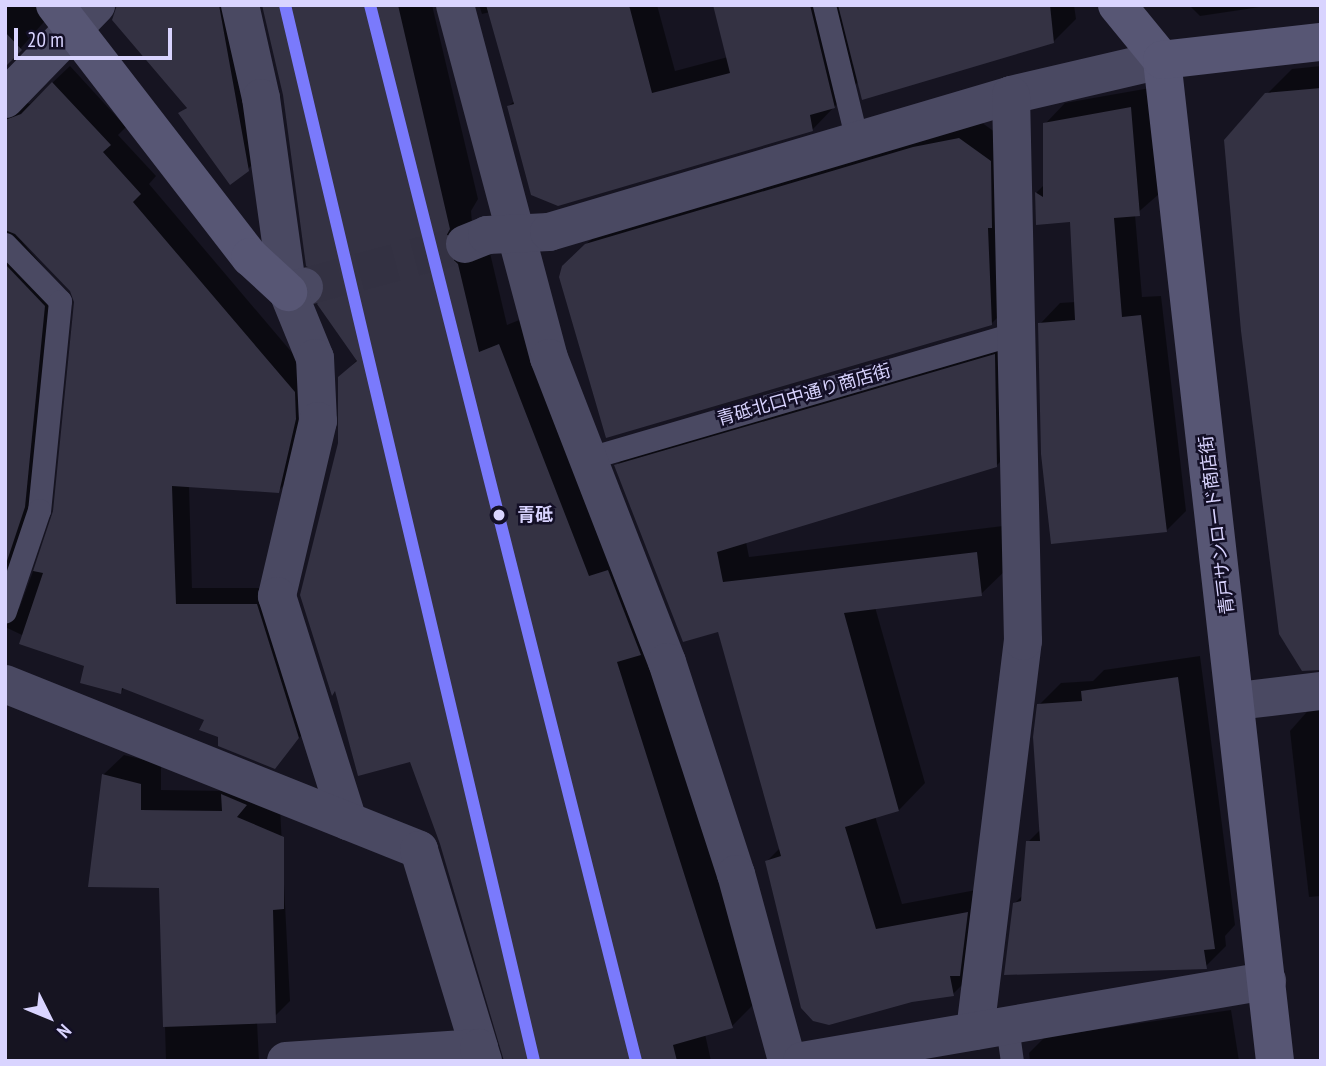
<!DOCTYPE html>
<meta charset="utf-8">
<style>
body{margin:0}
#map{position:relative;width:1326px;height:1066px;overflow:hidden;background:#161421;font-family:"PT Sans Narrow","Noto Sans JP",sans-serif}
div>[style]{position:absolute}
.shadow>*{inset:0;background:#0007}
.building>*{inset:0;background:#343243}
.street-tunnel>*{height:38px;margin-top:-19px;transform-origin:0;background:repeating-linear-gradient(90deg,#333142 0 38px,transparent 0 57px)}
.lane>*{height:23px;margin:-11.5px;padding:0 11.5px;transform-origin:11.5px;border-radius:11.5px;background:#4a4962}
.street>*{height:38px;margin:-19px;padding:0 19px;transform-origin:19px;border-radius:19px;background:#4a4962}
.secondary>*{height:38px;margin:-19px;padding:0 19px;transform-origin:19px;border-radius:19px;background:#575674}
.rail-1>*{height:12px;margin:-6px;padding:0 6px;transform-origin:6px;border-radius:6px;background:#7a7afc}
.dots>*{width:19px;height:19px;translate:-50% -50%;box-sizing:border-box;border:4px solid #130f26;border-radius:50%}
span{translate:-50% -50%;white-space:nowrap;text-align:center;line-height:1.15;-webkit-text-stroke:5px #130f26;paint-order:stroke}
.street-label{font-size:18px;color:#d9d4ff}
.stop-label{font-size:18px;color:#d9d4ff;font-weight:700}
.left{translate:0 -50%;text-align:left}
.frame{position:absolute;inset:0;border:7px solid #d9d4ff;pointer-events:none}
.north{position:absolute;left:14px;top:982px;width:70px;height:70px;-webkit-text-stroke:5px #130f26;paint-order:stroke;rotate:133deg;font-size:19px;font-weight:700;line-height:28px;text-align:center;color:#d9d4ff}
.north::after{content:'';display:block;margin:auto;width:24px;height:32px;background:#d9d4ff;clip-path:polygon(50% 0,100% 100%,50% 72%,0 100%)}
.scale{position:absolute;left:14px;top:28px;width:158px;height:32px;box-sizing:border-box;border:4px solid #d9d4ff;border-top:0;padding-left:9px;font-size:21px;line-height:24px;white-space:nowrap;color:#d9d4ff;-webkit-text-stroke:5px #130f26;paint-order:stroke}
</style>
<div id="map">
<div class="shadow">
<div style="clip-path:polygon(5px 5px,58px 6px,5px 66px)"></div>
<div style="clip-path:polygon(117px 5px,237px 5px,265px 152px,248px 169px,181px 114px,188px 106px)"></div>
<div style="clip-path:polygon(264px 5px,432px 5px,478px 199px,471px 211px,472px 223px,486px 236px,507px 325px,527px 317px,618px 549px,760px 998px,732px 1026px,705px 1034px,711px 1061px,507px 1061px,340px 443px,340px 378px,358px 359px,327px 293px)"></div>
<div style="clip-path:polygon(479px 5px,657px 5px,675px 71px,728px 57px,715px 5px,1074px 5px,1076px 19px,1053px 42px,859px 81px,813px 129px,509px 106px,515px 100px,490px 12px,482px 14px)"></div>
<div style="clip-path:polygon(1189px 5px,1274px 5px,1200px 16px)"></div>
<div style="clip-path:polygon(evenodd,70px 66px,126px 127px,118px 135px,156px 176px,149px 184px,311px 375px,295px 474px,278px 491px,189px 486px,192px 588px,273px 588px,315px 720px,274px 767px,220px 736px,207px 719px,125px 687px,121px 692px,86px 665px,5px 627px,5px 96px,30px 104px,70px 66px,22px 242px,72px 290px,76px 302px,54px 515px,19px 609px,7px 596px,41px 489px,62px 289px,22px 242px)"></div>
<div style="clip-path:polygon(1321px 66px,1321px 664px,1266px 95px,1292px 69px)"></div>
<div style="clip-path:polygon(1150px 88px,1159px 194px,1135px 215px,1142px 297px,1161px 296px,1186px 511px,1166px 531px,1040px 324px,1060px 303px,1076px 302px,1072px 220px,1037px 223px,1037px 192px,1045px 184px,1045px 124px,1065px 103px)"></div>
<div style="clip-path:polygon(978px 120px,1009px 142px,1010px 305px,991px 324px,583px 247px,606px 226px)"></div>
<div style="clip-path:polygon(1020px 329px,1023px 439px,996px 466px,746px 542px,749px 557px,1003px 526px,1008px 568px,981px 594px,875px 607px,925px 783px,899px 810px,875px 816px,902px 904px,976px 890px,979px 968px,953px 994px,766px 862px,780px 848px,719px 629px,616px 466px,642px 439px)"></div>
<div style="clip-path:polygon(1200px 656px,1235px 925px,1225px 936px,1226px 946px,1204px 968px,1014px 904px,1024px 894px,1028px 842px,1041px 829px,1039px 705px,1061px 683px,1093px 681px,1104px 670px)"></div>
<div style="clip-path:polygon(1321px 696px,1321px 896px,1309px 897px,1290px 731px)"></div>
<div style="clip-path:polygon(124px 755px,161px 764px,161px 790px,227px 791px,280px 807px,290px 1001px,269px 1022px,257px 1022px,259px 1061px,166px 1061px,161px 886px,103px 775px)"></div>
<div style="clip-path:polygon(1231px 1010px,1239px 1061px,1030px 1061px,1029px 1053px,1045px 1037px)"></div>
</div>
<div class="building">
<div style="clip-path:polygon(117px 5px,219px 5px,249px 171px,230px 185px,178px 113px,187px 108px,112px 20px)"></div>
<div style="clip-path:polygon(262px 5px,398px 5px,450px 229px,444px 240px,445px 252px,458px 264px,479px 352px,499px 344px,589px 576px,608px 570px,641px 655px,617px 662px,733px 1028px,673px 1045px,677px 1061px,504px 1061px,440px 844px,410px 762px,358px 776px,335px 691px,332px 696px,300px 595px,338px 443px,338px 377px,357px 361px,317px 304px,325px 292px,325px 281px,318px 271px,306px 266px,283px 95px)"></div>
<div style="clip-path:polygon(486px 5px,629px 5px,652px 93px,730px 73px,713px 5px,810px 5px,835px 108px,810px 115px,813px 131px,558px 206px,531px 195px,507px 106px,514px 104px)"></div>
<div style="clip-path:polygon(838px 5px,1050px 5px,1054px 43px,862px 100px)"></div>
<div style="clip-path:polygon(5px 32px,22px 50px,5px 67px)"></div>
<div style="clip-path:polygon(52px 82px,111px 145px,103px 152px,141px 194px,133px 202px,295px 392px,296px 419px,279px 493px,172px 486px,176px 604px,257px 604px,299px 738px,275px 769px,218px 746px,218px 737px,199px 730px,204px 720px,122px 688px,121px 694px,80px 683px,84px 666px,19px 644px,43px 573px,33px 571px,53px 511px,74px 302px,70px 291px,15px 234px,5px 230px,5px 120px,21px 114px)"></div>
<div style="clip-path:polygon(1321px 88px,1321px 670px,1302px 671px,1279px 634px,1241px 331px,1224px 140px,1265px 93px)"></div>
<div style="clip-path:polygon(1131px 107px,1140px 216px,1114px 218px,1122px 317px,1141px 315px,1167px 532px,1051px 544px,1041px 454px,1038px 323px,1075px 320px,1070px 222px,1036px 225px,1035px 192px,1043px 197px,1043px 123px)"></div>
<div style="clip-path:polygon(959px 138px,991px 161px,992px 228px,988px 228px,992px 325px,606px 438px,559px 277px,562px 266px,585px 244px,913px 147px)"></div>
<div style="clip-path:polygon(5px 264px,45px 306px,25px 507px,6px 564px)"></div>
<div style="clip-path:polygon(995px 354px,997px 467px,717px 552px,723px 582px,977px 552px,982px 596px,844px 613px,899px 811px,845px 827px,876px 929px,968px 912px,960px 976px,950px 976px,954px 996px,912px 1002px,829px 1025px,813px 1021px,801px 1008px,765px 861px,781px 856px,718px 632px,683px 642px,614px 465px)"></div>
<div style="clip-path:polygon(1178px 677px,1215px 949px,1204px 950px,1207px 969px,1004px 975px,1013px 903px,1021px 901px,1026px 841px,1040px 841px,1033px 737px,1037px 704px,1082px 701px,1081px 691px)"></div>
<div style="clip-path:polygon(102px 774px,141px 784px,141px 810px,222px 811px,221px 794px,247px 805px,237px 817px,284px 837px,284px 909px,273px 910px,276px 1023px,163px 1027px,159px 888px,88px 887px)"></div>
</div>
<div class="street-tunnel">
<div style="left:304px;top:287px;width:167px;rotate:-15deg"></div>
</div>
<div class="lane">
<div style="left:824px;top:5px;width:143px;rotate:76.3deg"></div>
<div style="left:5px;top:244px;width:79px;rotate:46deg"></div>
<div style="left:60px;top:301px;width:210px;rotate:95.7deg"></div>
<div style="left:39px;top:510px;width:107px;rotate:108.6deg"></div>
<div style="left:589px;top:458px;width:448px;rotate:-16.3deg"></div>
<div style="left:1007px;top:1026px;width:35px;rotate:82deg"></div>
</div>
<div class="street">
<div style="left:240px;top:5px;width:95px;rotate:77.3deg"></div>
<div style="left:261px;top:98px;width:196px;rotate:82.1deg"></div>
<div style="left:455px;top:5px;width:365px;rotate:75.1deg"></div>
<div style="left:549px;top:358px;width:326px;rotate:68.8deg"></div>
<div style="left:667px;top:662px;width:223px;rotate:72deg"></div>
<div style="left:736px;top:874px;width:194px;rotate:74.7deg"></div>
<div style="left:5px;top:99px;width:131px;rotate:-45.9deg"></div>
<div style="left:465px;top:244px;width:24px;rotate:-22deg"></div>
<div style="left:487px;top:235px;width:62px;rotate:-2.8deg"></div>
<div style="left:549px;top:232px;width:482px;rotate:-16.5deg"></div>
<div style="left:1011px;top:95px;width:155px;rotate:-13.1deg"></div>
<div style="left:304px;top:287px;width:17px;rotate:163deg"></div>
<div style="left:288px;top:292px;width:71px;rotate:67.8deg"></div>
<div style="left:315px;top:358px;width:63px;rotate:87.3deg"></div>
<div style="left:318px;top:421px;width:180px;rotate:103.2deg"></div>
<div style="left:277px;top:596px;width:236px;rotate:72.5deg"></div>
<div style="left:5px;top:684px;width:446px;rotate:21.8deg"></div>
<div style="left:419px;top:850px;width:207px;rotate:73.1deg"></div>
<div style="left:1237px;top:701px;width:85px;rotate:-6.8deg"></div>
<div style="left:975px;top:1031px;width:393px;rotate:-83deg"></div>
<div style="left:1023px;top:641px;width:546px;rotate:-91.26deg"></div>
<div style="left:286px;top:1061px;width:193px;rotate:-3.9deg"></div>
<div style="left:479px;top:1048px;width:14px;rotate:73deg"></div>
<div style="left:802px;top:1061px;width:472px;rotate:-9.8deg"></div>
</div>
<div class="secondary">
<div style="left:55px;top:5px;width:319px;rotate:52.3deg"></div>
<div style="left:250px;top:257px;width:52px;rotate:42.6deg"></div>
<div style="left:1117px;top:5px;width:71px;rotate:50.7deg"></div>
<div style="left:1162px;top:60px;width:1007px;rotate:83.56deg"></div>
<div style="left:1162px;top:60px;width:160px;rotate:-6.5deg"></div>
</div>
<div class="rail-1">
<div style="left:285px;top:5px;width:1085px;rotate:76.73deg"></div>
<div style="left:370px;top:5px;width:1089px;rotate:75.86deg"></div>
</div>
<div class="dots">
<div style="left:499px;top:515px;background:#d9d4ff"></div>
</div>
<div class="street-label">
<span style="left:804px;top:395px;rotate:-16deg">青砥北口中通り商店街</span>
<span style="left:1217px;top:525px;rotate:-97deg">青戸サンロード商店街</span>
</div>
<div class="stop-label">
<span class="left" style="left:517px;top:515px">青砥</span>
</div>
<div class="frame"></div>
<div class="north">N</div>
<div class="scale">20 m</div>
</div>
